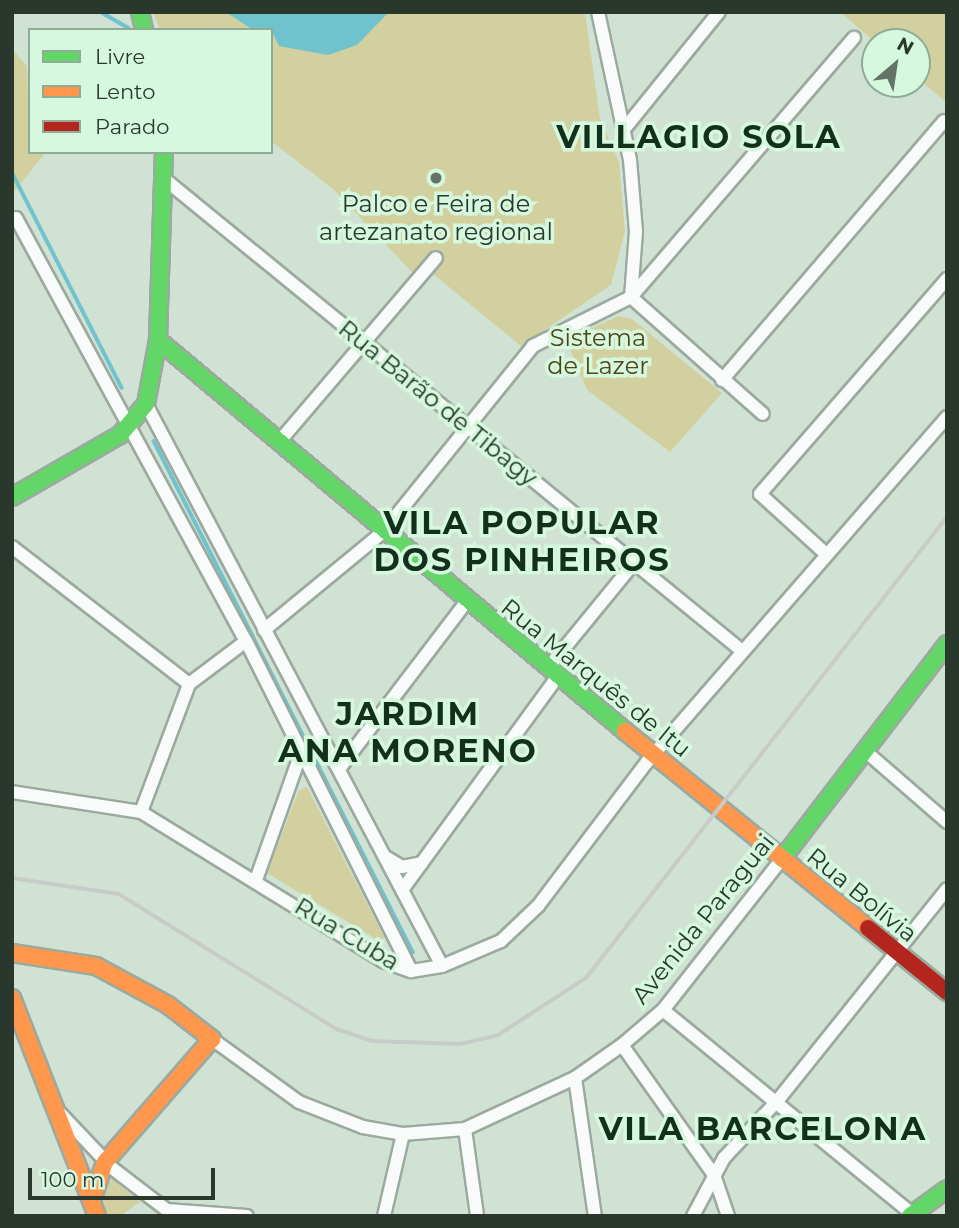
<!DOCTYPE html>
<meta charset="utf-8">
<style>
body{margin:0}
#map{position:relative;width:959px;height:1228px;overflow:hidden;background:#d0e2d4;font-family:Montserrat,sans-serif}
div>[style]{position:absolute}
.green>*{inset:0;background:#d2d09f}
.water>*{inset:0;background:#6fc3cc}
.stream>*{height:3.5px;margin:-1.75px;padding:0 1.75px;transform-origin:1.75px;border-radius:1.75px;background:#6fc3cc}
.roads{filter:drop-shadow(2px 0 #9ba99f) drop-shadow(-2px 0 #9ba99f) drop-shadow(0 2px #9ba99f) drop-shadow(0 -2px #9ba99f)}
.street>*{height:12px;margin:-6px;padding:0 6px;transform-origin:6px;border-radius:6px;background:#f8fbf9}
.fast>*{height:16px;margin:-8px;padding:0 8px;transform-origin:8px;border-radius:8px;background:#63d668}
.slow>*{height:16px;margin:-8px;padding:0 8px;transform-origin:8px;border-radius:8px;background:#ff974d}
.jam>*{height:16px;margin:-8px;padding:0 8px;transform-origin:8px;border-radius:8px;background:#b3261e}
.rail>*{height:3.5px;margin:-1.75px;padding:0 1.75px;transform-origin:1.75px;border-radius:1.75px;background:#c8ccc8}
.dots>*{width:19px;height:19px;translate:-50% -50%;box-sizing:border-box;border:4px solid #d5f8de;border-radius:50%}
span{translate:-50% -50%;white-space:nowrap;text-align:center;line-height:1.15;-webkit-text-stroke:7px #d5f8de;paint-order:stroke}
.poi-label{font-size:24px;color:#29372d}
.park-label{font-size:24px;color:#50461a}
.street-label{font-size:24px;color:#29372d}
.district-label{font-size:32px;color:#13301d;font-weight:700;letter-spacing:2px}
.frame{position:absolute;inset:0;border:14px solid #29372d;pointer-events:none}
.legend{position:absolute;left:28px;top:28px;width:245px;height:126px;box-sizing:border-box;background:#d5f8de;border:2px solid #90ab97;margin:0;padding:9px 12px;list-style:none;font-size:21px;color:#29372d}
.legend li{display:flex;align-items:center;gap:14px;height:35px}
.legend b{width:35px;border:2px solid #90ab97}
.north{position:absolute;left:861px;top:28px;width:70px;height:70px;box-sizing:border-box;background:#d5f8de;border:2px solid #90ab97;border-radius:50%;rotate:29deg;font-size:19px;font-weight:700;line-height:28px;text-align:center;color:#29372d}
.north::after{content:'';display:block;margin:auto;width:24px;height:32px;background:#637367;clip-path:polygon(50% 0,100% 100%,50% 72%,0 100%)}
.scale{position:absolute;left:28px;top:1168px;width:187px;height:32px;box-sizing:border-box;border:4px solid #29372d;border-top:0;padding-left:9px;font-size:21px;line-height:24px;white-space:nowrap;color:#29372d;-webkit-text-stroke:5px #d5f8de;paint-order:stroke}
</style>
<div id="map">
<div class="green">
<div style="clip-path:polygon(153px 12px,585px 12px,600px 119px,619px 162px,625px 231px,611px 285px,521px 346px,433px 274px,443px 258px,433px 249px,413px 273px,333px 189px,271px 141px,271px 30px,160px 30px)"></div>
<div style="clip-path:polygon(840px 12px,947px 12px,947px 103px,917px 78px,917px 42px,875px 42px)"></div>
<div style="clip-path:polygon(12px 49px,27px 66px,30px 152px,46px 152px,12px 194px)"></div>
<div style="clip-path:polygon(619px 316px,632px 319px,722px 393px,670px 452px,587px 390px,566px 340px)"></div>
<div style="clip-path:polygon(307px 787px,384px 937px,381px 942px,267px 873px,299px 790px)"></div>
<div style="clip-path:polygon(112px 1179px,140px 1202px,120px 1216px,105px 1216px,98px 1194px)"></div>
</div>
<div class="water">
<div style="clip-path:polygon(226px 12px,389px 12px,357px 45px,328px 55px,279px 46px,271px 30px,253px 30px)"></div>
</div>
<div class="stream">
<div style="left:101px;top:12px;width:32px;rotate:30deg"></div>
<div style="left:12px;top:172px;width:242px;rotate:63deg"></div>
<div style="left:154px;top:441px;width:573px;rotate:63.12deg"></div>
</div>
<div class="roads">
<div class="street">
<div style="left:598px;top:12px;width:151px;rotate:77.8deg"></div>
<div style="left:630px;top:160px;width:71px;rotate:85.2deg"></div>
<div style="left:636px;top:231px;width:66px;rotate:94.3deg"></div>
<div style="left:631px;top:297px;width:176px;rotate:41.6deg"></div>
<div style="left:625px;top:128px;width:149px;rotate:-51deg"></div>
<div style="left:168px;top:182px;width:740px;rotate:39.24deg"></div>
<div style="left:16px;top:218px;width:481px;rotate:61.5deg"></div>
<div style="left:246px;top:641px;width:369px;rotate:63.4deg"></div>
<div style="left:722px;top:380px;width:341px;rotate:-49.4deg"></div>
<div style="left:146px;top:404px;width:635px;rotate:62.22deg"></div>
<div style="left:278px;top:443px;width:243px;rotate:-49.5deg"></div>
<div style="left:12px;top:547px;width:224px;rotate:37.7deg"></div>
<div style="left:826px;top:554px;width:89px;rotate:-137.7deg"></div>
<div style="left:760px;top:494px;width:285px;rotate:-49deg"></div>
<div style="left:264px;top:630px;width:154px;rotate:-39.5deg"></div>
<div style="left:383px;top:532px;width:239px;rotate:-51.1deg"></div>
<div style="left:533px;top:346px;width:110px;rotate:-26.6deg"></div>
<div style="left:631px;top:297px;width:342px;rotate:-49.3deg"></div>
<div style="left:548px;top:668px;width:136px;rotate:-50.7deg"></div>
<div style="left:864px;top:750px;width:110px;rotate:40.9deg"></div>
<div style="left:339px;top:769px;width:210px;rotate:-52.7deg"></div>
<div style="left:12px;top:792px;width:131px;rotate:8.8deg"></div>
<div style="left:141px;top:812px;width:284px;rotate:31.6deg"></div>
<div style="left:383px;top:961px;width:30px;rotate:20deg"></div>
<div style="left:411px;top:971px;width:31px;rotate:-9deg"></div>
<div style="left:442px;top:966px;width:64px;rotate:-23deg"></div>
<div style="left:501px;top:941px;width:51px;rotate:-43.4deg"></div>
<div style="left:538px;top:906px;width:181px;rotate:-52.9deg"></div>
<div style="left:647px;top:762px;width:457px;rotate:-49deg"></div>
<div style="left:141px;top:812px;width:137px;rotate:-69.4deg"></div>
<div style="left:189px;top:684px;width:71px;rotate:-37deg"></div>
<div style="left:387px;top:858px;width:17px;rotate:31deg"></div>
<div style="left:402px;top:867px;width:20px;rotate:-11deg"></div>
<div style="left:257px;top:877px;width:132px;rotate:-70.5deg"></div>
<div style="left:402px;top:890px;width:265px;rotate:-53.9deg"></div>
<div style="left:663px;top:1010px;width:325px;rotate:39.3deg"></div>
<div style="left:212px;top:1039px;width:107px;rotate:35.9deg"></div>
<div style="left:299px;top:1102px;width:69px;rotate:21.3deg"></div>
<div style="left:363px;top:1127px;width:41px;rotate:9.9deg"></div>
<div style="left:403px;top:1134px;width:62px;rotate:-4.6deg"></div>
<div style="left:465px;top:1129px;width:121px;rotate:-24.9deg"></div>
<div style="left:575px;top:1078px;width:57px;rotate:-35.1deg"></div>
<div style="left:622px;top:1045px;width:54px;rotate:-40.5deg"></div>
<div style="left:663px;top:1010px;width:192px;rotate:-51.8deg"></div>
<div style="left:622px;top:1045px;width:159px;rotate:54.7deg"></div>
<div style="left:714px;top:1175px;width:43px;rotate:71.1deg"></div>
<div style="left:575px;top:1078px;width:139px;rotate:81.8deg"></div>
<div style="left:61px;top:1114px;width:74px;rotate:46.6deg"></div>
<div style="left:112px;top:1168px;width:69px;rotate:37.4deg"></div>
<div style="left:167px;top:1210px;width:80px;rotate:4.3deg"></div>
<div style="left:465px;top:1129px;width:88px;rotate:82.1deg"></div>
<div style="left:384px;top:1216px;width:84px;rotate:-77deg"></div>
<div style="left:693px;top:1216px;width:66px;rotate:-61.9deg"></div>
<div style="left:724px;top:1158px;width:79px;rotate:-47deg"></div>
<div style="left:778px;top:1100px;width:270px;rotate:-51.3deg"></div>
</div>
<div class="fast">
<div style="left:140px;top:12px;width:18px;rotate:77deg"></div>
<div style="left:158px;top:340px;width:609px;rotate:39.94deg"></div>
<div style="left:12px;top:497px;width:125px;rotate:-29.9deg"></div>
<div style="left:120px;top:435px;width:40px;rotate:-50deg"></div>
<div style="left:146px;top:404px;width:65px;rotate:-79.4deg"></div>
<div style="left:158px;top:340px;width:188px;rotate:-88.2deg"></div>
<div style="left:782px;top:859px;width:271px;rotate:-52.5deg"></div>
<div style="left:910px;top:1216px;width:46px;rotate:-36.1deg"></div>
</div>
<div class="slow">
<div style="left:625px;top:731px;width:313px;rotate:39deg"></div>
<div style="left:12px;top:953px;width:85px;rotate:8.8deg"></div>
<div style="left:96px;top:966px;width:82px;rotate:28.4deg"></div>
<div style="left:168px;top:1005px;width:56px;rotate:37.7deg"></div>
<div style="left:212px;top:1039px;width:163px;rotate:131deg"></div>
<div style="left:105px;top:1162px;width:40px;rotate:108.9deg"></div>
<div style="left:12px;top:998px;width:234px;rotate:68.7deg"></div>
</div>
<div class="jam">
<div style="left:868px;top:928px;width:102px;rotate:39deg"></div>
</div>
</div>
<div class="rail">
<div style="left:12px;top:878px;width:108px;rotate:8.5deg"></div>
<div style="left:119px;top:894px;width:256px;rotate:31.8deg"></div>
<div style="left:337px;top:1029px;width:37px;rotate:19deg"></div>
<div style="left:372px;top:1041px;width:88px;rotate:2deg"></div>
<div style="left:460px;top:1044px;width:39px;rotate:-13deg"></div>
<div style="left:498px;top:1035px;width:105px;rotate:-32.9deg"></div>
<div style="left:586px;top:978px;width:586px;rotate:-51.94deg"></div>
</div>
<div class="dots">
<div style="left:436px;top:178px;background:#637367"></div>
</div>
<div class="poi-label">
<span style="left:436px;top:218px">Palco e Feira de<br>artezanato regional</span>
</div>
<div class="park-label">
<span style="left:598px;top:352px">Sistema<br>de Lazer</span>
</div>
<div class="street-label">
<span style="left:438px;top:403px;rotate:39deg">Rua Barão de Tibagy</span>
<span style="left:596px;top:678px;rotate:39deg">Rua Marquês de Itu</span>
<span style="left:862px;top:895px;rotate:39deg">Rua Bolívia</span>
<span style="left:703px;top:919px;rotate:-51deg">Avenida Paraguai</span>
<span style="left:347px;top:934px;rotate:31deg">Rua Cuba</span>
</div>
<div class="district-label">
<span style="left:699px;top:137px">VILLAGIO SOLA</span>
<span style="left:522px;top:542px">VILA POPULAR<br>DOS PINHEIROS</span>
<span style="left:408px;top:733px">JARDIM<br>ANA MORENO</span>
<span style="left:763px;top:1129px">VILA BARCELONA</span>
</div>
<div class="frame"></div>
<ul class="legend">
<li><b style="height:9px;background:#63d668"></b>Livre</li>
<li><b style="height:9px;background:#ff974d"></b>Lento</li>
<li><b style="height:9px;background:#b3261e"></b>Parado</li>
</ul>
<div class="north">N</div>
<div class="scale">100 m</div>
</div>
